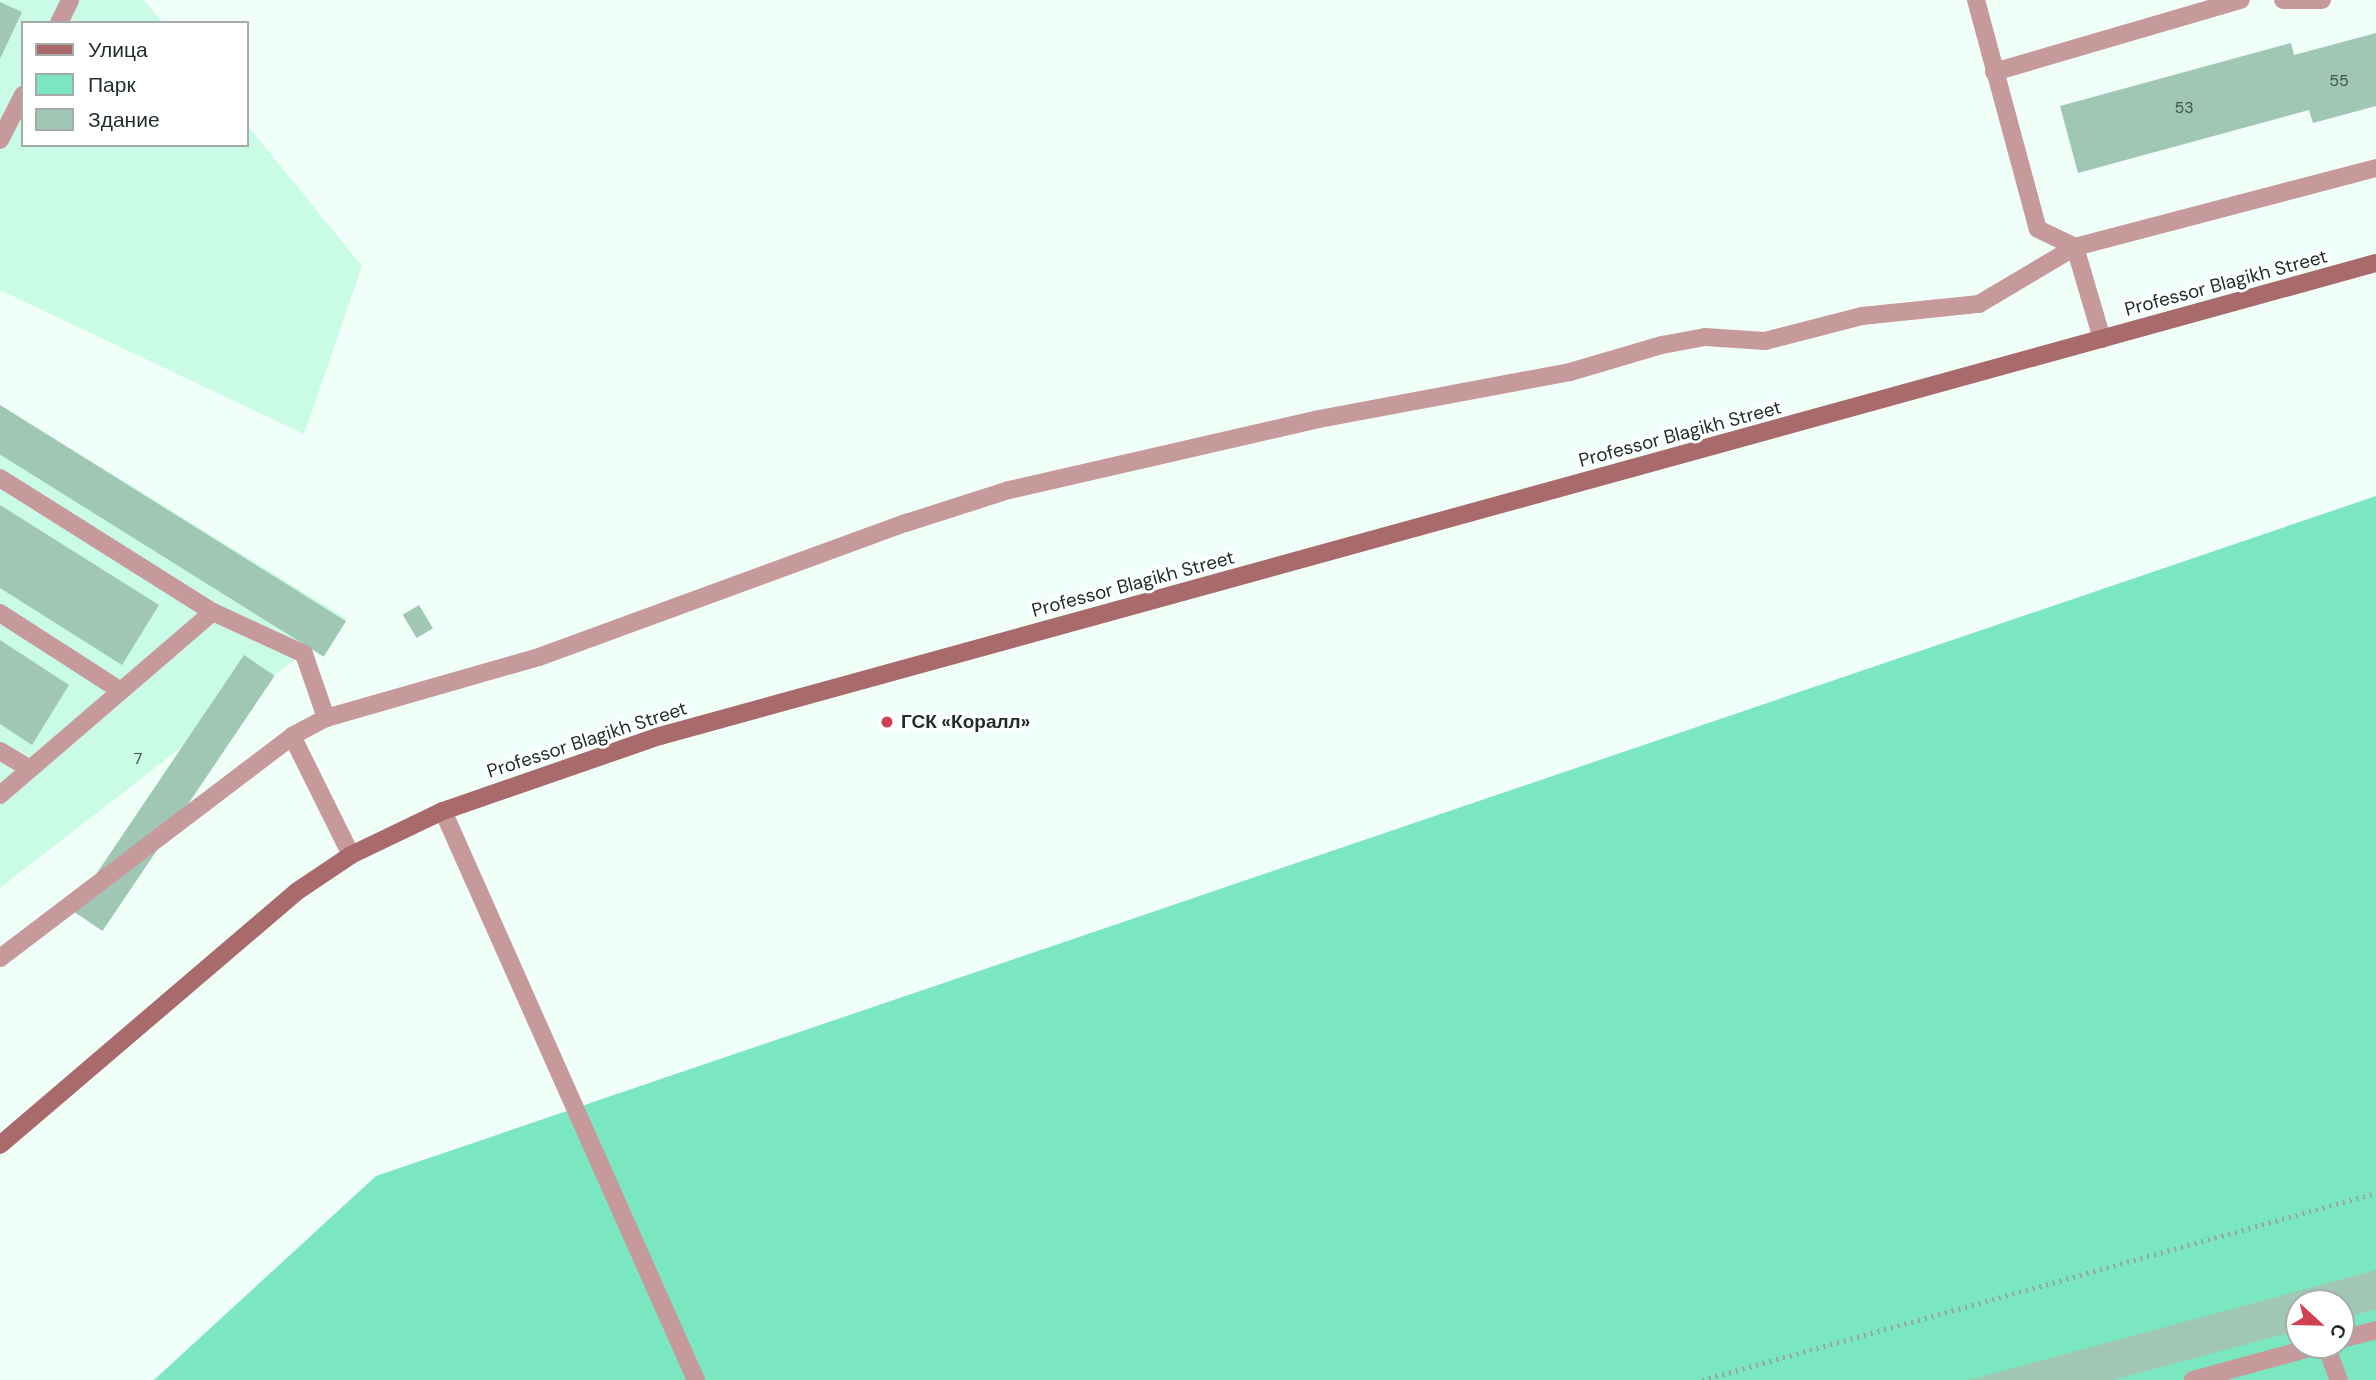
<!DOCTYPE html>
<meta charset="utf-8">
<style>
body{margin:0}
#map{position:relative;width:2376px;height:1380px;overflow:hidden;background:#f0fff8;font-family:"DM Sans",sans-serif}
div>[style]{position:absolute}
.built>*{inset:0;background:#cafbe6}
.green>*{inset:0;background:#7be7c0}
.building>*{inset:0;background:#a0c6b6;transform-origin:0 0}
.path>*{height:4.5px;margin-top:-2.25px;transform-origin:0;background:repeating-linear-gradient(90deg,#97a69f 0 2px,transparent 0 7px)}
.service>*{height:18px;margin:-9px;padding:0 9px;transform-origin:9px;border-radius:9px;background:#c69a9a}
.secondary>*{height:18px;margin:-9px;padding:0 9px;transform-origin:9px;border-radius:9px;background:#a96a6c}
.dots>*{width:19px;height:19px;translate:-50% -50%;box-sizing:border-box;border:4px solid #fff;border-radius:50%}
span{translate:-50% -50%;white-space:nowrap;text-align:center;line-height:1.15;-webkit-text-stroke:6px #fff;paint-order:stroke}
.number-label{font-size:16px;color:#3e534b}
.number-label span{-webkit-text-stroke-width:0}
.street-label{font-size:19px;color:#1e2d27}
.poi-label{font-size:19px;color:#1e2d27;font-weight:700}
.left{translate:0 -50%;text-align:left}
.legend{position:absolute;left:21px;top:21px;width:228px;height:126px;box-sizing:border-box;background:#fff;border:2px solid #a5aba9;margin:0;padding:9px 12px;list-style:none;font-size:21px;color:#1e2d27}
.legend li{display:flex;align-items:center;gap:14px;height:35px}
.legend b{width:35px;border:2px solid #a5aba9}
.north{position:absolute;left:2285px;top:1289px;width:70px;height:70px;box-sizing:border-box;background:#fff;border:2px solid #a5aba9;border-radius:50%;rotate:112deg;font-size:19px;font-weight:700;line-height:28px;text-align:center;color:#1e2d27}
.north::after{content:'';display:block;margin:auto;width:24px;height:32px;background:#d04052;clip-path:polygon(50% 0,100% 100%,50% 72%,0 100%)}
</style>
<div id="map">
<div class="built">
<div style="clip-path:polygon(0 0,144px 0,163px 23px,23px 23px,23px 145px,247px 145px,247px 125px,362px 266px,304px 434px,0 290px)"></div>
<div style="clip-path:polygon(0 405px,347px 619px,0 888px)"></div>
</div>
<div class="green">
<div style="clip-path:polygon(evenodd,2376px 496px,2376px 1380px,154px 1380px,376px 1176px,2376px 496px,2299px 1303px,2341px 1303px,2341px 1345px,2299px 1345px,2299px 1303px)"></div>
</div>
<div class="building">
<div style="clip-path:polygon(0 2px,22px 12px,0 59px)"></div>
<div style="clip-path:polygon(2376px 33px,2376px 106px,2313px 123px,2309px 110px,2078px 173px,2060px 106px,2291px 43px,2294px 55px)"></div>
<div style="left:0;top:405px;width:408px;height:42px;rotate:32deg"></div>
<div style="clip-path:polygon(0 505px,159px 605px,122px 665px,0 588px)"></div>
<div style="left:419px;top:605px;width:27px;height:19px;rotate:59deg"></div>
<div style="clip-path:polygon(0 640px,69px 685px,32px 745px,0 724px)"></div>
<div style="left:244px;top:655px;width:37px;height:308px;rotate:34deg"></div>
<div style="clip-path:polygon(2376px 1270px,2376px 1309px,2341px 1319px,2341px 1303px,2299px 1303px,2299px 1330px,2113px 1380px,1969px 1380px)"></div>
</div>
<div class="path">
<div style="left:1702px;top:1380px;width:699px;rotate:-15.51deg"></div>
</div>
<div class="service">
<div style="left:1976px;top:0;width:237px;rotate:74.9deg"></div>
<div style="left:2038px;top:229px;width:41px;rotate:25.9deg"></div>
<div style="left:2075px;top:247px;width:96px;rotate:73.6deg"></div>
<div style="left:2283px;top:0;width:39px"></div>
<div style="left:59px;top:23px;width:25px;rotate:-64deg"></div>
<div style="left:1994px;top:72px;width:257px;rotate:-16.3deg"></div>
<div style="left:0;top:140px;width:51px;rotate:-62.9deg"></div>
<div style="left:0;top:478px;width:252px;rotate:32.2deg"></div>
<div style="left:0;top:613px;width:144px;rotate:32.8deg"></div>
<div style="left:292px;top:736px;width:133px;rotate:63.6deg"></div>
<div style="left:0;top:751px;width:35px;rotate:31deg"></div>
<div style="left:0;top:795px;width:281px;rotate:-40.7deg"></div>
<div style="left:213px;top:612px;width:100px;rotate:24.8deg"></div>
<div style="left:304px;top:654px;width:68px;rotate:71deg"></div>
<div style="left:443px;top:811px;width:623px;rotate:66.03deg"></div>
<div style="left:0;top:958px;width:367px;rotate:-37.2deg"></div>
<div style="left:292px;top:736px;width:38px;rotate:-28deg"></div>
<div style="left:326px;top:718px;width:222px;rotate:-16deg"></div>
<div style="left:539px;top:657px;width:391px;rotate:-20.1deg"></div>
<div style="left:906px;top:523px;width:108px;rotate:-17.8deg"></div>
<div style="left:1009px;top:490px;width:318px;rotate:-12.9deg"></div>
<div style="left:1319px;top:419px;width:255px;rotate:-10.6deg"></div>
<div style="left:1570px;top:372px;width:96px;rotate:-16.4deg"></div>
<div style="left:1662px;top:345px;width:44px;rotate:-10.5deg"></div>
<div style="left:1705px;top:337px;width:60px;rotate:3.8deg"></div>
<div style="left:1765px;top:341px;width:100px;rotate:-14.5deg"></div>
<div style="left:1862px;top:316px;width:118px;rotate:-5.9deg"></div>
<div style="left:1979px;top:304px;width:112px;rotate:-30.7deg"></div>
<div style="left:2075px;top:247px;width:311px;rotate:-14.7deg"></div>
<div style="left:2341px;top:1339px;width:36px;rotate:-14deg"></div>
<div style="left:2326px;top:1345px;width:37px;rotate:70deg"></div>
<div style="left:2193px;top:1380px;width:133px;rotate:-15.3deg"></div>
</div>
<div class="secondary">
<div style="left:0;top:1145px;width:389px;rotate:-40.5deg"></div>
<div style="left:296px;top:892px;width:66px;rotate:-33.9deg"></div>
<div style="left:351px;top:855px;width:102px;rotate:-25.6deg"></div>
<div style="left:443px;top:811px;width:230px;rotate:-19.1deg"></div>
<div style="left:660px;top:736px;width:1780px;rotate:-15.41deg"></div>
</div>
<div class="dots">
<div style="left:887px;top:722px;background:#d04052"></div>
</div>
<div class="number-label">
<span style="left:2339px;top:81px">55</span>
<span style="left:2184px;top:108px">53</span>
<span style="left:138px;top:759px">7</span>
</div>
<div class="street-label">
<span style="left:2226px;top:283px;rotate:-15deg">Professor Blagikh Street</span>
<span style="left:1680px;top:434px;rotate:-15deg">Professor Blagikh Street</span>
<span style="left:1133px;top:584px;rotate:-15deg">Professor Blagikh Street</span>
<span style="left:587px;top:740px;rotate:-18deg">Professor Blagikh Street</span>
</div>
<div class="poi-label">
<span class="left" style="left:901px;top:722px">ГСК «Коралл»</span>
</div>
<ul class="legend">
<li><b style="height:9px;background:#a96a6c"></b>Улица</li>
<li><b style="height:19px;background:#7be7c0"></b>Парк</li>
<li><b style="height:19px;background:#a0c6b6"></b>Здание</li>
</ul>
<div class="north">С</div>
</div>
